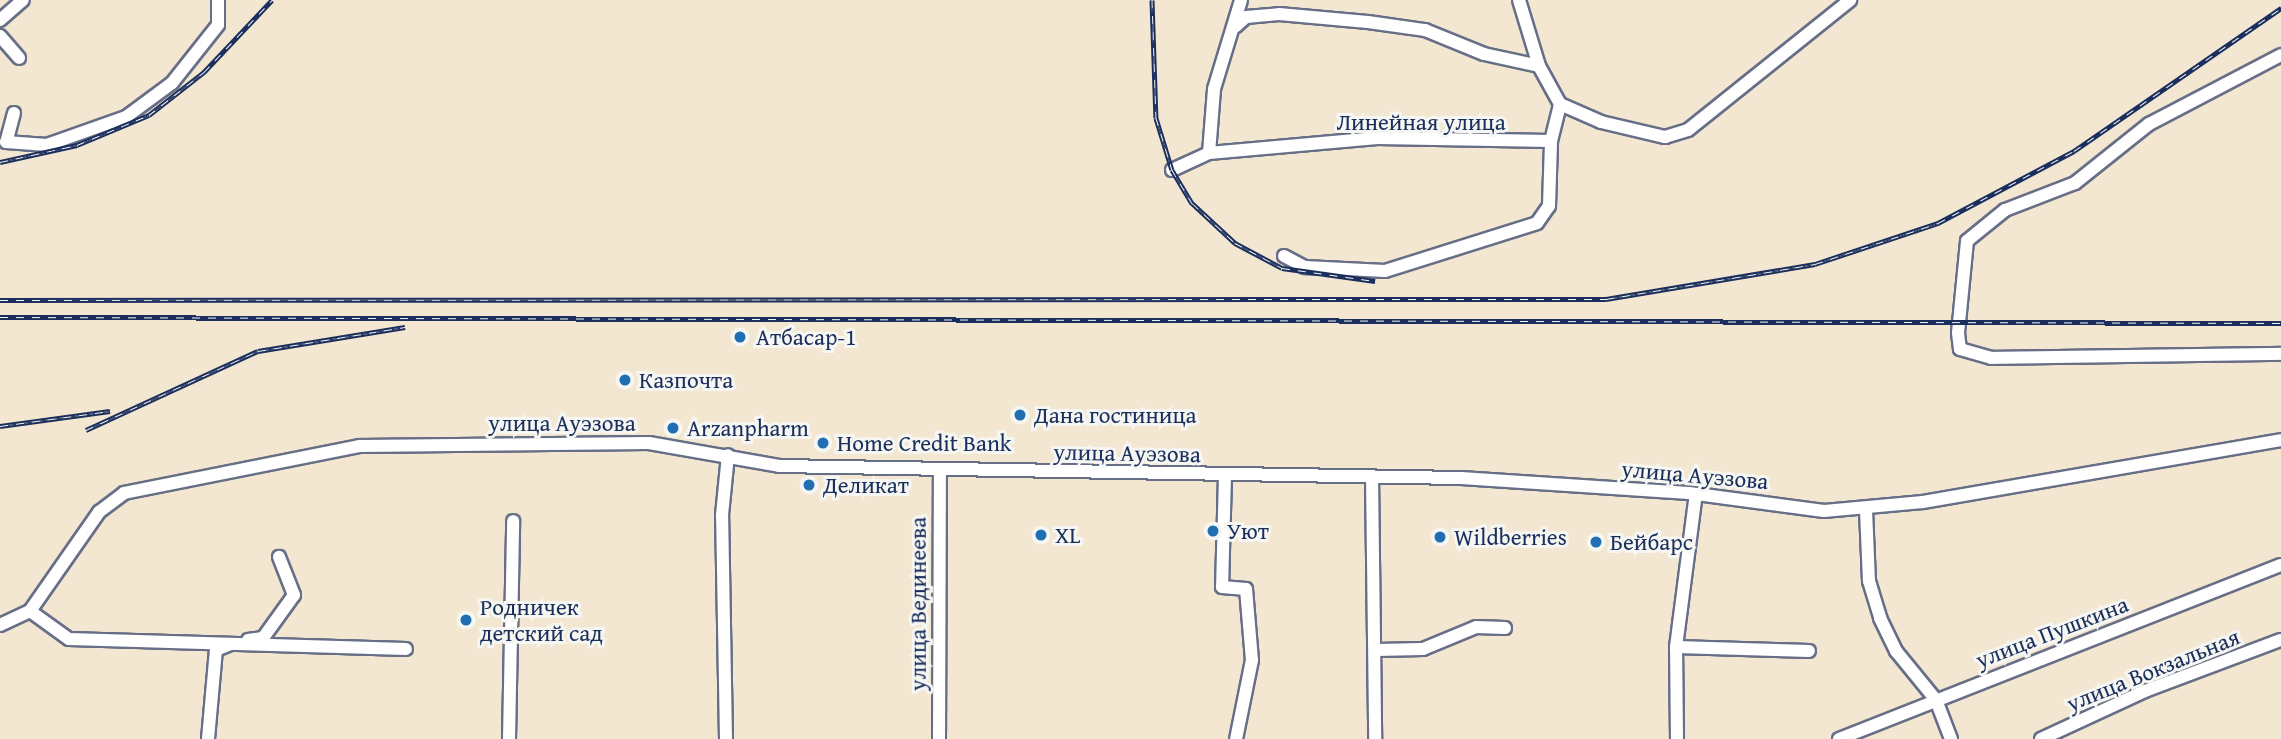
<!DOCTYPE html>
<meta charset="utf-8">
<style>
body{margin:0}
#map{position:relative;width:2281px;height:739px;overflow:hidden;background:#f3e7d2;font-family:"Gentium Book Plus",serif}
div>[style]{position:absolute}
.roads{filter:drop-shadow(2px 0 #676f87) drop-shadow(-2px 0 #676f87) drop-shadow(0 2px #676f87) drop-shadow(0 -2px #676f87)}
.minor>*{height:12px;margin:-6px;padding:0 6px;transform-origin:6px;border-radius:6px;background:#fff}
.rail>*{height:5px;margin-top:-2.5px;transform-origin:0;background:repeating-linear-gradient(90deg,#f6f6f2 0 8px,#1b2f5e 0 16px);box-sizing:border-box;border-block:2px solid #1b2f5e}
.dots>*{width:19px;height:19px;translate:-50% -50%;box-sizing:border-box;border:4px solid #f6f6f2;border-radius:50%}
span{translate:-50% -50%;white-space:nowrap;text-align:center;line-height:1.15;-webkit-text-stroke:6px #f6f6f2;paint-order:stroke}
.street-label{font-size:23px;color:#1b2f5e}
.poi-label{font-size:23px;color:#1b2f5e}
.left{translate:0 -50%;text-align:left}
</style>
<div id="map">
<div class="roads">
<div class="minor">
<div style="left:1519px;top:0;width:69px;rotate:73.1deg"></div>
<div style="left:1539px;top:66px;width:43px;rotate:61.1deg"></div>
<div style="left:0;top:20px;width:30px;rotate:-41deg"></div>
<div style="left:1236px;top:26px;width:13px;rotate:-42deg"></div>
<div style="left:1246px;top:17px;width:33px;rotate:-5deg"></div>
<div style="left:1279px;top:14px;width:89px;rotate:5.1deg"></div>
<div style="left:1368px;top:22px;width:58px;rotate:8deg"></div>
<div style="left:1425px;top:30px;width:64px;rotate:22.1deg"></div>
<div style="left:1484px;top:54px;width:56px;rotate:12.3deg"></div>
<div style="left:0;top:36px;width:29px;rotate:49deg"></div>
<div style="left:2281px;top:55px;width:149px;rotate:152.4deg"></div>
<div style="left:2149px;top:124px;width:95px;rotate:141.4deg"></div>
<div style="left:2075px;top:183px;width:75px;rotate:158.9deg"></div>
<div style="left:2005px;top:210px;width:49px;rotate:140.8deg"></div>
<div style="left:1967px;top:241px;width:92px;rotate:95.6deg"></div>
<div style="left:1958px;top:333px;width:16px;rotate:83deg"></div>
<div style="left:1960px;top:349px;width:32px;rotate:16deg"></div>
<div style="left:1991px;top:358px;width:290px;rotate:-0.8deg"></div>
<div style="left:1560px;top:104px;width:45px;rotate:23.7deg"></div>
<div style="left:1601px;top:122px;width:66px;rotate:13.2deg"></div>
<div style="left:1665px;top:137px;width:24px;rotate:-17deg"></div>
<div style="left:1688px;top:130px;width:208px;rotate:-38.7deg"></div>
<div style="left:14px;top:113px;width:30px;rotate:105deg"></div>
<div style="left:6px;top:142px;width:41px;rotate:4.2deg"></div>
<div style="left:47px;top:145px;width:84px;rotate:-19.5deg"></div>
<div style="left:126px;top:117px;width:57px;rotate:-36.5deg"></div>
<div style="left:172px;top:83px;width:74px;rotate:-51.6deg"></div>
<div style="left:218px;top:25px;width:25px;rotate:-90deg"></div>
<div style="left:1209px;top:153px;width:64px;rotate:-85.5deg"></div>
<div style="left:1214px;top:89px;width:93px;rotate:-73.1deg"></div>
<div style="left:1172px;top:170px;width:41px;rotate:-24.7deg"></div>
<div style="left:1209px;top:153px;width:169px;rotate:-5.1deg"></div>
<div style="left:1377px;top:138px;width:174px;rotate:1deg"></div>
<div style="left:1551px;top:141px;width:38px;rotate:-76deg"></div>
<div style="left:1284px;top:256px;width:24px;rotate:28deg"></div>
<div style="left:1305px;top:267px;width:80px;rotate:2.9deg"></div>
<div style="left:1385px;top:271px;width:159px;rotate:-17.5deg"></div>
<div style="left:1537px;top:223px;width:21px;rotate:-55deg"></div>
<div style="left:1549px;top:206px;width:65px;rotate:-88.2deg"></div>
<div style="left:1225px;top:475px;width:112px;rotate:91.5deg"></div>
<div style="left:1222px;top:587px;width:24px;rotate:5deg"></div>
<div style="left:1246px;top:589px;width:71px;rotate:85.2deg"></div>
<div style="left:1252px;top:660px;width:81px;rotate:101.4deg"></div>
<div style="left:1372px;top:476px;width:263px;rotate:89.3deg"></div>
<div style="left:1866px;top:510px;width:71px;rotate:87.6deg"></div>
<div style="left:1869px;top:581px;width:39px;rotate:73deg"></div>
<div style="left:1880px;top:618px;width:37px;rotate:64deg"></div>
<div style="left:1896px;top:651px;width:63px;rotate:50.8deg"></div>
<div style="left:1936px;top:700px;width:42px;rotate:69deg"></div>
<div style="left:30px;top:611px;width:48px;rotate:35.7deg"></div>
<div style="left:69px;top:639px;width:337px;rotate:1.7deg"></div>
<div style="left:0;top:625px;width:33px;rotate:-25deg"></div>
<div style="left:30px;top:611px;width:121px;rotate:-55.1deg"></div>
<div style="left:99px;top:512px;width:31px;rotate:-37deg"></div>
<div style="left:124px;top:493px;width:240px;rotate:-11.3deg"></div>
<div style="left:359px;top:446px;width:290px;rotate:-0.6deg"></div>
<div style="left:649px;top:443px;width:132px;rotate:10deg"></div>
<div style="left:779px;top:466px;width:682px;rotate:1.01deg"></div>
<div style="left:1461px;top:478px;width:228px;rotate:3.8deg"></div>
<div style="left:1689px;top:493px;width:136px;rotate:7.6deg"></div>
<div style="left:1824px;top:511px;width:99px;rotate:-5.2deg"></div>
<div style="left:1923px;top:502px;width:363px;rotate:-9.8deg"></div>
<div style="left:248px;top:640px;width:15px;rotate:-8deg"></div>
<div style="left:263px;top:638px;width:53px;rotate:-54.2deg"></div>
<div style="left:294px;top:595px;width:41px;rotate:-111.5deg"></div>
<div style="left:1676px;top:647px;width:133px;rotate:1.7deg"></div>
<div style="left:1376px;top:650px;width:47px;rotate:-1.2deg"></div>
<div style="left:1423px;top:649px;width:57px;rotate:-22.5deg"></div>
<div style="left:1476px;top:627px;width:29px;rotate:2deg"></div>
<div style="left:208px;top:739px;width:89px;rotate:-84.9deg"></div>
<div style="left:216px;top:650px;width:16px;rotate:-22deg"></div>
<div style="left:509px;top:739px;width:218px;rotate:-88.9deg"></div>
<div style="left:726px;top:739px;width:224px;rotate:-91deg"></div>
<div style="left:722px;top:515px;width:60px;rotate:-84.3deg"></div>
<div style="left:939px;top:739px;width:270px;rotate:-89.8deg"></div>
<div style="left:1677px;top:739px;width:92px;rotate:-90.6deg"></div>
<div style="left:1676px;top:647px;width:154px;rotate:-82.6deg"></div>
<div style="left:1839px;top:739px;width:475px;rotate:-21.5deg"></div>
<div style="left:2041px;top:739px;width:115px;rotate:-24.8deg"></div>
<div style="left:2145px;top:691px;width:145px;rotate:-20.6deg"></div>
</div>
</div>
<div class="rail">
<div style="left:1152px;top:0;width:118px;rotate:88.1deg"></div>
<div style="left:1156px;top:118px;width:54px;rotate:72.9deg"></div>
<div style="left:1172px;top:170px;width:39px;rotate:59deg"></div>
<div style="left:1192px;top:203px;width:59px;rotate:42.9deg"></div>
<div style="left:1235px;top:243px;width:53px;rotate:28deg"></div>
<div style="left:1282px;top:268px;width:94px;rotate:8deg"></div>
<div style="left:0;top:162px;width:79px;rotate:-12.4deg"></div>
<div style="left:77px;top:145px;width:78px;rotate:-22.6deg"></div>
<div style="left:149px;top:115px;width:70px;rotate:-38deg"></div>
<div style="left:204px;top:72px;width:99px;rotate:-46.6deg"></div>
<div style="left:0;top:300px;width:1606px;rotate:-0.04deg"></div>
<div style="left:1606px;top:299px;width:212px;rotate:-9.5deg"></div>
<div style="left:1815px;top:264px;width:130px;rotate:-18.4deg"></div>
<div style="left:1938px;top:223px;width:154px;rotate:-27.9deg"></div>
<div style="left:2074px;top:151px;width:252px;rotate:-34.6deg"></div>
<div style="left:0;top:317px;width:2281px;rotate:0.15deg"></div>
<div style="left:0;top:426px;width:111px;rotate:-7.8deg"></div>
<div style="left:86px;top:430px;width:189px;rotate:-24.7deg"></div>
<div style="left:258px;top:351px;width:149px;rotate:-9.3deg"></div>
</div>
<div class="dots">
<div style="left:740px;top:337px;background:#1f6fb2"></div>
<div style="left:625px;top:380px;background:#1f6fb2"></div>
<div style="left:1020px;top:415px;background:#1f6fb2"></div>
<div style="left:673px;top:428px;background:#1f6fb2"></div>
<div style="left:823px;top:443px;background:#1f6fb2"></div>
<div style="left:809px;top:485px;background:#1f6fb2"></div>
<div style="left:1213px;top:531px;background:#1f6fb2"></div>
<div style="left:1041px;top:535px;background:#1f6fb2"></div>
<div style="left:1440px;top:537px;background:#1f6fb2"></div>
<div style="left:1596px;top:542px;background:#1f6fb2"></div>
<div style="left:466px;top:620px;background:#1f6fb2"></div>
</div>
<div class="street-label">
<span style="left:1421px;top:122px">Линейная улица</span>
<span style="left:562px;top:423px">улица Ауэзова</span>
<span style="left:1127px;top:453px;rotate:1deg">улица Ауэзова</span>
<span style="left:1695px;top:475px;rotate:5deg">улица Ауэзова</span>
<span style="left:918px;top:604px;rotate:-90deg">улица Вединеева</span>
<span style="left:2052px;top:632px;rotate:-21deg">улица Пушкина</span>
<span style="left:2153px;top:670px;rotate:-22deg">улица Вокзальная</span>
</div>
<div class="poi-label">
<span class="left" style="left:756px;top:337px">Атбасар-1</span>
<span class="left" style="left:639px;top:380px">Казпочта</span>
<span class="left" style="left:1034px;top:415px">Дана гостиница</span>
<span class="left" style="left:687px;top:428px">Arzanpharm</span>
<span class="left" style="left:837px;top:443px">Home Credit Bank</span>
<span class="left" style="left:823px;top:485px">Деликат</span>
<span class="left" style="left:1227px;top:531px">Уют</span>
<span class="left" style="left:1055px;top:535px">XL</span>
<span class="left" style="left:1454px;top:537px">Wildberries</span>
<span class="left" style="left:1610px;top:542px">Бейбарс</span>
<span class="left" style="left:480px;top:620px">Родничек<br>детский сад</span>
</div>
</div>
